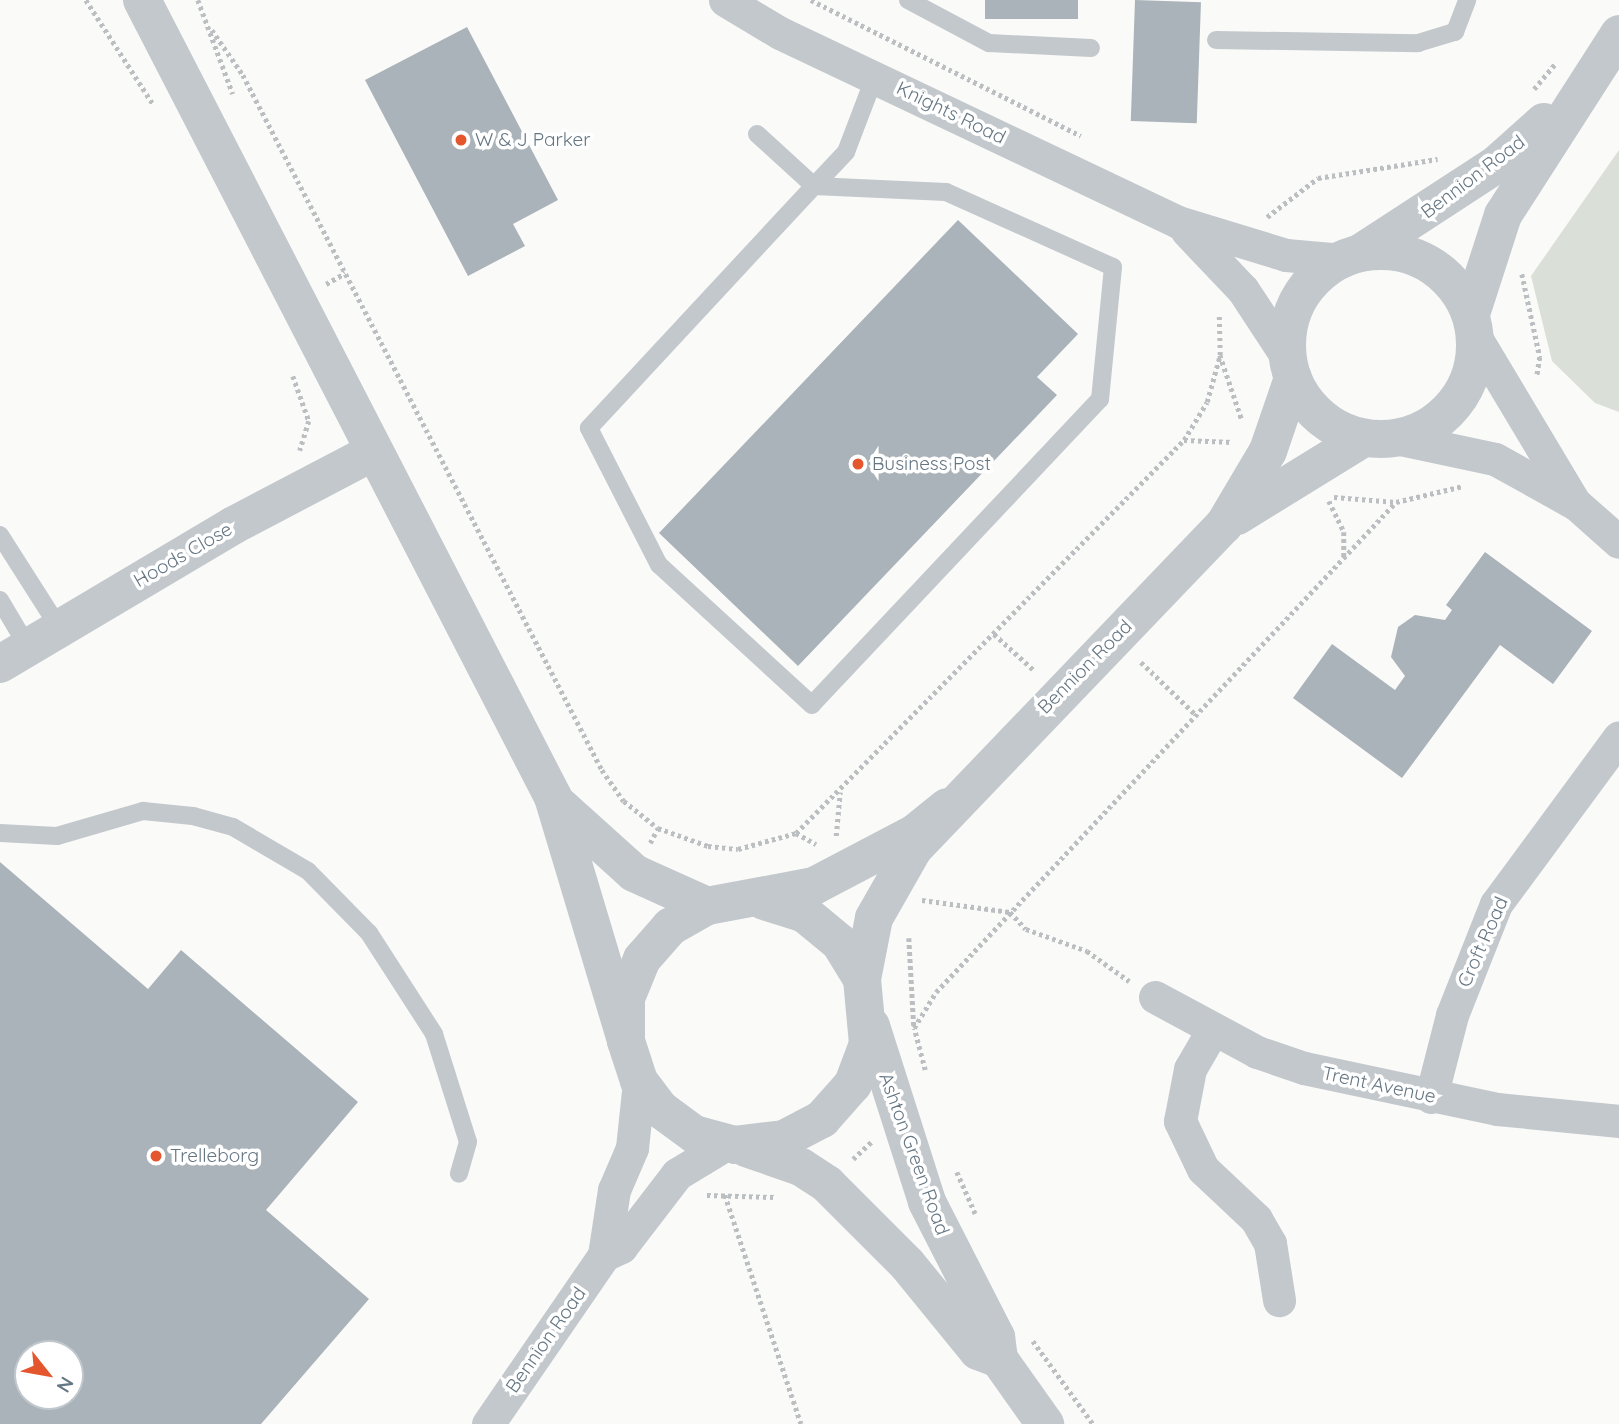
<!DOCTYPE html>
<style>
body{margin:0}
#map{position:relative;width:1619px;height:1424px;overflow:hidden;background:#fafaf8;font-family:Quicksand,sans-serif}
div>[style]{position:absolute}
.green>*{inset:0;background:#dadfd7}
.building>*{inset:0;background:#aab3b9;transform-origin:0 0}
.path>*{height:4.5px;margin-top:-2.25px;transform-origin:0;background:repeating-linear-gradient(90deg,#bbbfc2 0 3.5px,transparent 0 7px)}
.service>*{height:18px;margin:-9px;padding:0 9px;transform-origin:9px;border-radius:9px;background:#c3c8cc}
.minor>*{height:33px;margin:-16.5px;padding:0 16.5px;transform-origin:16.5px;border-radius:16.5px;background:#c3c8cc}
.tertiary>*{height:38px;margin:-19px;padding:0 19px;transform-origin:19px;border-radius:19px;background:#c3c8cc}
.tertiary>.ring{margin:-19px;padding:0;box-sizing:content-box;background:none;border:38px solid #c3c8cc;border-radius:50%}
.dots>*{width:19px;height:19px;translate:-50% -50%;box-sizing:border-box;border:4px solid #fff;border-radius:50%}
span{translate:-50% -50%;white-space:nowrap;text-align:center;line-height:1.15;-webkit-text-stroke:7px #fff;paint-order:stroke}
.street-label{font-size:19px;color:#657683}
.poi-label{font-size:19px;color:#657683}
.left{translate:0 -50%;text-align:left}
.north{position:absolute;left:14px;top:1340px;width:70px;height:70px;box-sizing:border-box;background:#fff;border:2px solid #c1c8cd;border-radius:50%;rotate:121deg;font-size:19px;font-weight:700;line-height:28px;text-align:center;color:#657683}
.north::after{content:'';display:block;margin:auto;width:24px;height:32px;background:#e4572e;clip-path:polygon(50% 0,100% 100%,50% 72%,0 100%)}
</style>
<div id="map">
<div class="green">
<div style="clip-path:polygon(1619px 150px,1619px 412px,1595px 403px,1552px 361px,1531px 276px)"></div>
</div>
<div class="building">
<div style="left:985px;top:0;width:93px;height:19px"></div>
<div style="left:1135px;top:0;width:66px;height:121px;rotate:2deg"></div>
<div style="clip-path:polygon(467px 27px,558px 200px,513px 224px,525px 246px,468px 276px,365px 80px)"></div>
<div style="clip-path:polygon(958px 220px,1078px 334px,1037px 377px,1057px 395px,798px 666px,659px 533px)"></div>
<div style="clip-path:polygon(1485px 552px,1592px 631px,1553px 684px,1500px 645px,1402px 778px,1293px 698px,1332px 644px,1395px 690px,1405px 676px,1391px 657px,1398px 627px,1415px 615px,1445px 620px,1452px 610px,1446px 605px)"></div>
<div style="clip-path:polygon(evenodd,0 862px,148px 989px,181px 950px,358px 1102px,266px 1210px,369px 1299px,261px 1424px,0 1424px,0 862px,28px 1354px,70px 1354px,70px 1396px,28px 1396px,28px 1354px)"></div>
</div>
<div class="path">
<div style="left:86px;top:0;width:124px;rotate:57.2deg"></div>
<div style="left:198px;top:0;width:100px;rotate:69.6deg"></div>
<div style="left:811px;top:0;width:302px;rotate:26.7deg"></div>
<div style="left:212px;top:30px;width:55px;rotate:55.4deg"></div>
<div style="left:243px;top:75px;width:782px;rotate:62.68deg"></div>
<div style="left:602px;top:770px;width:38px;rotate:55deg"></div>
<div style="left:624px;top:801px;width:43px;rotate:38.5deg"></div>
<div style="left:658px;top:828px;width:53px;rotate:19.8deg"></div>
<div style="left:708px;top:846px;width:30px;rotate:6deg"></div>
<div style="left:738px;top:849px;width:60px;rotate:-15.4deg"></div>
<div style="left:796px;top:833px;width:552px;rotate:-45.37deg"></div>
<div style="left:1184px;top:440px;width:44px;rotate:-58.8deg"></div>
<div style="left:1207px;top:402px;width:49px;rotate:-74.5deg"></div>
<div style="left:1220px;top:355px;width:42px;rotate:-91.4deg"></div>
<div style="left:1534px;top:89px;width:33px;rotate:-50deg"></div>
<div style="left:1267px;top:217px;width:64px;rotate:-37.4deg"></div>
<div style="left:1318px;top:178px;width:121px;rotate:-9deg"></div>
<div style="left:1522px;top:274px;width:85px;rotate:77.8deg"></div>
<div style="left:1540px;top:357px;width:18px;rotate:99deg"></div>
<div style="left:326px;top:284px;width:22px;rotate:-30deg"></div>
<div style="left:1220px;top:355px;width:69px;rotate:71.3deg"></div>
<div style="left:293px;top:376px;width:48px;rotate:70.4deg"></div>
<div style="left:309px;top:421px;width:31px;rotate:107deg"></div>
<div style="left:1184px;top:440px;width:48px;rotate:2.4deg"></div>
<div style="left:1334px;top:497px;width:62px;rotate:4.6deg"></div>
<div style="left:1329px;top:501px;width:34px;rotate:64deg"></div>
<div style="left:1344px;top:532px;width:26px;rotate:90deg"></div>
<div style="left:994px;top:634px;width:55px;rotate:42.1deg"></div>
<div style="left:1141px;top:662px;width:76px;rotate:43.9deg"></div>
<div style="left:796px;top:833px;width:23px;rotate:29deg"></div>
<div style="left:836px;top:836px;width:44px;rotate:-84.8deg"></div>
<div style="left:650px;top:843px;width:17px;rotate:-62deg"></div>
<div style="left:922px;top:900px;width:89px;rotate:7.8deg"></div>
<div style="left:1010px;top:912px;width:23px;rotate:47deg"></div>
<div style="left:1026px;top:929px;width:65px;rotate:19.8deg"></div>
<div style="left:1087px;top:951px;width:52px;rotate:35.5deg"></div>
<div style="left:909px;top:938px;width:89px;rotate:86.8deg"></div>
<div style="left:925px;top:1070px;width:43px;rotate:-104.7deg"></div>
<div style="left:914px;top:1028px;width:42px;rotate:-58.6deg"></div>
<div style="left:936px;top:992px;width:672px;rotate:-46.81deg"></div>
<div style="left:1396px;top:502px;width:69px;rotate:-13.4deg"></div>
<div style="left:853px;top:1159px;width:26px;rotate:-43deg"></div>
<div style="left:957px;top:1172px;width:47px;rotate:66.2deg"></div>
<div style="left:707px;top:1195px;width:68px;rotate:1.7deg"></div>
<div style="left:725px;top:1195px;width:241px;rotate:71.6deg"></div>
<div style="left:1033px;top:1341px;width:102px;rotate:54.1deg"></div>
</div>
<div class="service">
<div style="left:908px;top:0;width:92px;rotate:28deg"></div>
<div style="left:989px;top:43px;width:102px;rotate:2.8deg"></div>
<div style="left:1216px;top:40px;width:202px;rotate:0.9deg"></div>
<div style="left:1418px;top:43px;width:39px;rotate:-17deg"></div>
<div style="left:1455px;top:32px;width:34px;rotate:-69deg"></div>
<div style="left:757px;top:134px;width:77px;rotate:42.4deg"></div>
<div style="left:814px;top:186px;width:132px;rotate:2.6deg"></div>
<div style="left:946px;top:192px;width:183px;rotate:24.2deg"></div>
<div style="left:1113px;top:267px;width:133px;rotate:95.6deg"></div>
<div style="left:1100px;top:399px;width:420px;rotate:133.3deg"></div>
<div style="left:812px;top:705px;width:207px;rotate:-137.5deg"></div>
<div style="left:659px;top:565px;width:154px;rotate:-117.1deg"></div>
<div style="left:589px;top:428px;width:330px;rotate:-47.1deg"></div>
<div style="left:814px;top:186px;width:47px;rotate:-46.7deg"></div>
<div style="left:846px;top:152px;width:81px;rotate:-69.1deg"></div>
<div style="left:0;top:535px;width:108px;rotate:57.5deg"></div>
<div style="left:0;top:600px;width:51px;rotate:59.4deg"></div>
<div style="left:0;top:833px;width:57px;rotate:3deg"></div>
<div style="left:57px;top:836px;width:90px;rotate:-16.2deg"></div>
<div style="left:143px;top:811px;width:50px;rotate:5.7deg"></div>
<div style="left:193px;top:816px;width:41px;rotate:15.4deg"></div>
<div style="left:233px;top:827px;width:87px;rotate:30.4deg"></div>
<div style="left:308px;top:871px;width:87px;rotate:45.5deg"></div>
<div style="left:369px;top:933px;width:120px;rotate:57.2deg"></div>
<div style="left:434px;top:1034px;width:113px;rotate:72.5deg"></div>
<div style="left:468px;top:1142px;width:33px;rotate:106deg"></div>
</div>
<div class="minor">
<div style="left:725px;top:0;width:64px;rotate:31deg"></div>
<div style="left:780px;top:33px;width:441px;rotate:25.4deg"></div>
<div style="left:1178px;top:222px;width:113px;rotate:17deg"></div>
<div style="left:1286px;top:255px;width:57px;rotate:5deg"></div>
<div style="left:1187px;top:231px;width:81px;rotate:46.5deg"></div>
<div style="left:1243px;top:290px;width:80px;rotate:56.7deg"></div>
<div style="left:1476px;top:338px;width:191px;rotate:59.1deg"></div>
<div style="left:1396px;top:438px;width:101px;rotate:12deg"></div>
<div style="left:1495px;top:459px;width:93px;rotate:29.1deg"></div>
<div style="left:1576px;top:504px;width:57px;rotate:41.5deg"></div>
<div style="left:1155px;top:997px;width:116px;rotate:28.3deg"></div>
<div style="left:1257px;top:1052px;width:50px;rotate:18.8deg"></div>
<div style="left:1304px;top:1068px;width:197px;rotate:12deg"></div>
<div style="left:1497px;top:1109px;width:123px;rotate:5.6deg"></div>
<div style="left:1212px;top:1031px;width:44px;rotate:120.1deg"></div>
<div style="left:1190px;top:1069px;width:53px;rotate:100.9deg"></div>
<div style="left:1180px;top:1121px;width:53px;rotate:64.4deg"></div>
<div style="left:1203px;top:1169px;width:73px;rotate:43.3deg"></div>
<div style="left:1256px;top:1219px;width:28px;rotate:60deg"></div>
<div style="left:1270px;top:1243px;width:58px;rotate:81deg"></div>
<div style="left:1431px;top:1097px;width:85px;rotate:-75.6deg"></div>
<div style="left:1452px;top:1015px;width:119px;rotate:-68.4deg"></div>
<div style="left:1496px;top:904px;width:207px;rotate:-53.6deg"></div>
<div style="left:604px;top:1255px;width:66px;rotate:-81.3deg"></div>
<div style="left:614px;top:1190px;width:46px;rotate:-66.8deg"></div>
<div style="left:632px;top:1148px;width:67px;rotate:-84deg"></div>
<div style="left:488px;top:1424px;width:205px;rotate:-55.5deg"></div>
<div style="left:604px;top:1255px;width:19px;rotate:-25deg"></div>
<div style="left:621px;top:1247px;width:92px;rotate:-52.5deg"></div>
<div style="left:677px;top:1174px;width:60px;rotate:-31.3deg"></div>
</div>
<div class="tertiary">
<div style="left:142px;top:0;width:897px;rotate:62.72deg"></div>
<div style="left:553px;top:797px;width:255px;rotate:73.3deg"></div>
<div class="ring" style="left:1287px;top:251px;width:150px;height:150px"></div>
<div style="left:1362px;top:252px;width:161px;rotate:-33.1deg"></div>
<div style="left:1497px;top:164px;width:63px;rotate:-41.8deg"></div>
<div style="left:1471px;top:314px;width:104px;rotate:-72.1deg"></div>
<div style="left:1503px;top:215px;width:215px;rotate:-57.3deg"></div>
<div style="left:1237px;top:516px;width:149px;rotate:-31.6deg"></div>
<div style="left:0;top:664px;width:272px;rotate:-30.7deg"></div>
<div style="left:234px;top:525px;width:155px;rotate:-27.7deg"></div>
<div style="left:561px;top:807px;width:98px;rotate:42.1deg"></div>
<div style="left:634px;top:873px;width:80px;rotate:24.3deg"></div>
<div style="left:764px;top:901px;width:43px;rotate:17.6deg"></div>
<div style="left:805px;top:914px;width:45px;rotate:39.6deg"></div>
<div style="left:840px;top:943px;width:42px;rotate:58.6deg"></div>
<div style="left:862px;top:979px;width:65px;rotate:84.7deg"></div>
<div style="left:868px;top:1044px;width:43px;rotate:110.6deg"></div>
<div style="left:853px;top:1084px;width:47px;rotate:131.5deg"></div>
<div style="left:822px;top:1119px;width:43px;rotate:152.2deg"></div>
<div style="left:784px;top:1139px;width:49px;rotate:173deg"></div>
<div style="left:735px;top:1145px;width:42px;rotate:-165deg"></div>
<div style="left:694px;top:1134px;width:42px;rotate:-143.7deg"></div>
<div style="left:660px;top:1109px;width:35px;rotate:-127deg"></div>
<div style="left:639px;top:1081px;width:42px;rotate:-108deg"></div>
<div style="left:626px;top:1041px;width:43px;rotate:-90deg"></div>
<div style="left:626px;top:998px;width:42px;rotate:-67.7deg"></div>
<div style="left:642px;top:959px;width:43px;rotate:-48.8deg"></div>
<div style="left:670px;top:927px;width:43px;rotate:-29.6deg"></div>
<div style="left:707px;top:906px;width:109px;rotate:-10.6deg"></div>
<div style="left:814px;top:886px;width:114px;rotate:-27.7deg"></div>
<div style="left:915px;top:833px;width:41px;rotate:-39.1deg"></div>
<div style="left:862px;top:979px;width:62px;rotate:-78.9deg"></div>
<div style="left:874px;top:918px;width:81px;rotate:-60.3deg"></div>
<div style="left:914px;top:848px;width:448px;rotate:-46.2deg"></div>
<div style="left:1224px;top:525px;width:86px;rotate:-59.3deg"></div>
<div style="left:1268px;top:451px;width:77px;rotate:-71.1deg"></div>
<div style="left:871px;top:1026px;width:185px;rotate:72.3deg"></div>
<div style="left:927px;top:1202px;width:152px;rotate:62.9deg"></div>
<div style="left:996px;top:1337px;width:22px;rotate:82deg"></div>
<div style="left:999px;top:1359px;width:80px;rotate:54.7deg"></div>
<div style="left:746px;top:1148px;width:58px;rotate:19.1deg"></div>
<div style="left:801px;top:1167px;width:31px;rotate:33deg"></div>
<div style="left:827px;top:1184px;width:113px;rotate:45deg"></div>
<div style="left:907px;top:1264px;width:112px;rotate:50.8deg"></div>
<div style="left:978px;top:1351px;width:22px;rotate:21deg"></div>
</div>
<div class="dots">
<div style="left:461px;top:140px;background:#e4572e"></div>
<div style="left:858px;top:464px;background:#e4572e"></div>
<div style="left:156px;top:1156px;background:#e4572e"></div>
</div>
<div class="street-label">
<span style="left:951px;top:113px;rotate:26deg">Knights Road</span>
<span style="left:1473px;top:177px;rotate:-37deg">Bennion Road</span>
<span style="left:183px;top:555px;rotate:-30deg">Hoods Close</span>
<span style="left:1085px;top:667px;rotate:-45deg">Bennion Road</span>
<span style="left:1483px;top:942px;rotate:-66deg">Croft Road</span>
<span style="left:1379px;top:1085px;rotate:12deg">Trent Avenue</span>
<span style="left:914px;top:1154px;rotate:70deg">Ashton Green Road</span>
<span style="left:546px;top:1340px;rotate:-55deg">Bennion Road</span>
</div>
<div class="poi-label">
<span class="left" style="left:475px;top:140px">W &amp; J Parker</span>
<span class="left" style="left:872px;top:464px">Business Post</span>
<span class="left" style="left:170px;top:1156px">Trelleborg</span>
</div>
<div class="north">N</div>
</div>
